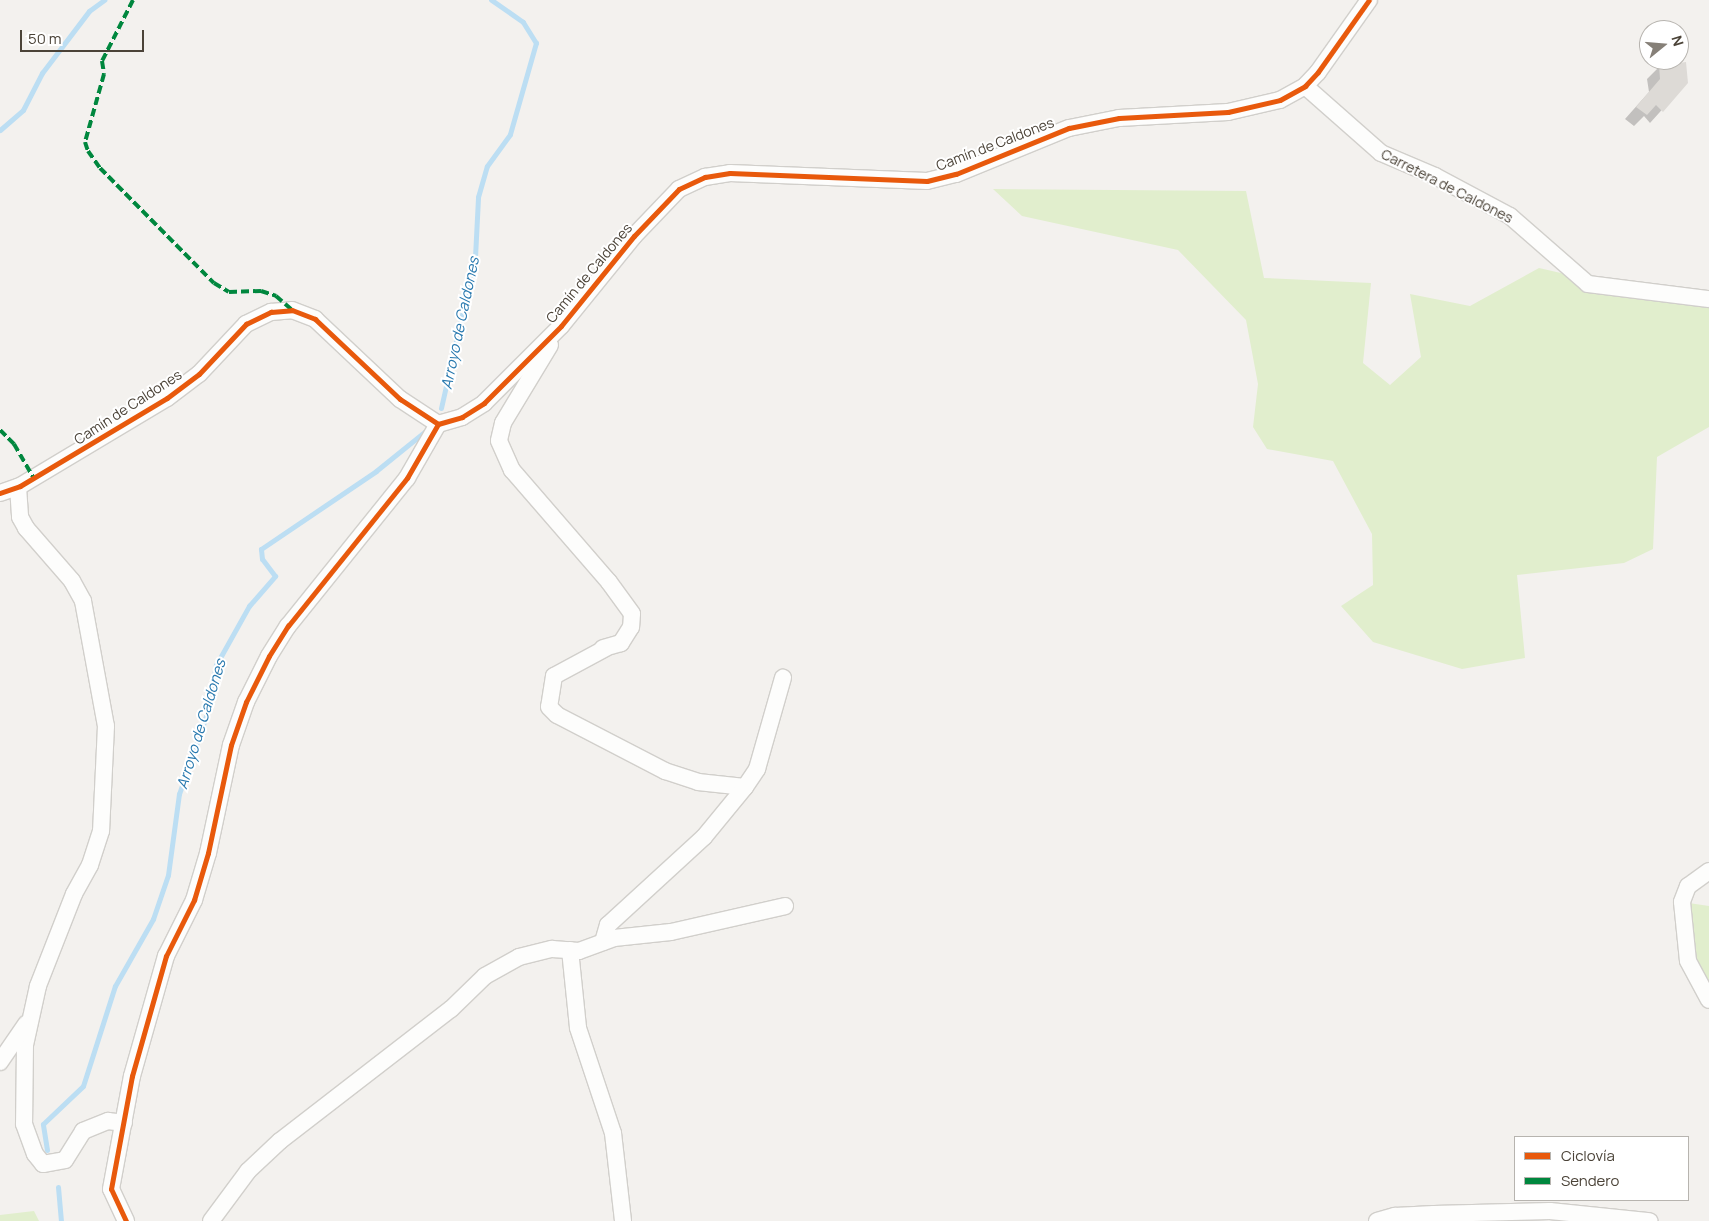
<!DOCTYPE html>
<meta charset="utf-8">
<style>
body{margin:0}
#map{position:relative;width:1709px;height:1221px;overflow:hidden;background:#f3f1ee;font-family:Manrope,sans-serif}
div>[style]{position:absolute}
.green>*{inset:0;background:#e1eecd}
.shadow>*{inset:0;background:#0003}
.stream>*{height:5px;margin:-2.5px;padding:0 2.5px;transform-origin:2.5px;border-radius:2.5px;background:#bcdef3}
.building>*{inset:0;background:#dddad6}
.roads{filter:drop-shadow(1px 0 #d1cfcb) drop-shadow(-1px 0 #d1cfcb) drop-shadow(0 1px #d1cfcb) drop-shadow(0 -1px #d1cfcb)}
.street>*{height:16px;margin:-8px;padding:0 8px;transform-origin:8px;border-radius:8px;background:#fdfdfc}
.quiet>*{height:4px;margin-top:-2px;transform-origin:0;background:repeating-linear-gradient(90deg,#00873e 0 8px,transparent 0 12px)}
.cycleway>*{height:5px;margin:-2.5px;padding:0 2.5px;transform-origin:2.5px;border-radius:2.5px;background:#e8590c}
span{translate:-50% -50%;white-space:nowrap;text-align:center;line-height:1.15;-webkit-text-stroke:4px #fff;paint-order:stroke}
.street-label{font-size:14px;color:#4b4338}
.water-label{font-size:15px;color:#2778ae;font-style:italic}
.legend{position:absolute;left:1514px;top:1136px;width:175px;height:65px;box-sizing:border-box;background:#fff;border:1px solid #b7b4af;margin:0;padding:6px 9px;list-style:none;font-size:15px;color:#4b4338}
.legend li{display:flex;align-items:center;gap:10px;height:25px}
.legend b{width:25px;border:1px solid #b7b4af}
.north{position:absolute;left:1639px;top:20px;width:50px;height:50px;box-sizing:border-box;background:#fff;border:1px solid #b7b4af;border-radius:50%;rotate:73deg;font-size:14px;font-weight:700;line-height:20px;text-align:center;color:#4b4338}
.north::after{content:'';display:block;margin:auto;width:18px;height:22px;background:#868078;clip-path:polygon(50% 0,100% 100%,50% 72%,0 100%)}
.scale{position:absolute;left:20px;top:30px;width:124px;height:22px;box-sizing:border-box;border:2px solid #4b4338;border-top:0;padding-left:6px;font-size:15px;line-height:18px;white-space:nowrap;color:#4b4338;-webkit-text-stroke:4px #fff;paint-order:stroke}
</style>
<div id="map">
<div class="green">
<div style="clip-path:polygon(993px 189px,1246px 191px,1264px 278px,1371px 283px,1363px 363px,1390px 385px,1421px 357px,1410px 294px,1470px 306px,1539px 268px,1709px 307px,1709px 427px,1657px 457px,1653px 549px,1624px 563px,1517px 575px,1525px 658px,1462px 669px,1373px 642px,1341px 606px,1373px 585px,1372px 534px,1333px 461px,1267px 449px,1253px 427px,1258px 384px,1246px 320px,1178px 250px,1022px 216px)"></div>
<div style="clip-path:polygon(1682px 902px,1709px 906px,1709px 1000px,1697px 982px)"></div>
<div style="clip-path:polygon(34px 1211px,39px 1221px,0 1221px,0 1215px)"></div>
</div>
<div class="shadow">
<div style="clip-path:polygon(1659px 67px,1687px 82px,1650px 123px,1644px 116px,1634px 126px,1625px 119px,1649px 92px,1647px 79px)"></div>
</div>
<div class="stream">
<div style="left:0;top:130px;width:30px;rotate:-41deg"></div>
<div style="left:23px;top:110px;width:42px;rotate:-62.8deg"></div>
<div style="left:42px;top:73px;width:78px;rotate:-52.8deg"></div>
<div style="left:89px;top:11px;width:19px;rotate:-36deg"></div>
<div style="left:441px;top:408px;width:155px;rotate:-77.3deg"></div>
<div style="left:475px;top:257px;width:60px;rotate:-87.1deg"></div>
<div style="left:478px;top:197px;width:32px;rotate:-74deg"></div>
<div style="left:487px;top:166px;width:39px;rotate:-54deg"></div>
<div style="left:510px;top:134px;width:95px;rotate:-74.1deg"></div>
<div style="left:536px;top:43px;width:25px;rotate:-122deg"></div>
<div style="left:523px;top:22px;width:39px;rotate:-145deg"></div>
<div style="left:47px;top:1150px;width:26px;rotate:-99deg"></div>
<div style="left:43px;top:1124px;width:55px;rotate:-43.5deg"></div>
<div style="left:83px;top:1086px;width:105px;rotate:-72.3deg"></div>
<div style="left:115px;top:986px;width:77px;rotate:-60.4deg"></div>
<div style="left:153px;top:919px;width:46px;rotate:-71.2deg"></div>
<div style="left:168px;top:875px;width:82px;rotate:-82.3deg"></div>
<div style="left:179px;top:794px;width:83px;rotate:-70.9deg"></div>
<div style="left:206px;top:716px;width:52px;rotate:-78.9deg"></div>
<div style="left:216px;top:665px;width:68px;rotate:-60.8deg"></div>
<div style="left:249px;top:606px;width:40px;rotate:-49deg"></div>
<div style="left:275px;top:576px;width:21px;rotate:-127deg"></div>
<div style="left:262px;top:559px;width:10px;rotate:-96deg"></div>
<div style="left:261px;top:549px;width:139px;rotate:-34.1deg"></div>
<div style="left:376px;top:471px;width:67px;rotate:-38.9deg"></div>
<div style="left:58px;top:1187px;width:34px;rotate:85deg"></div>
</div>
<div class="building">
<div style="clip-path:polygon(1686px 62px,1688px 83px,1663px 112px,1656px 105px,1647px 115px,1636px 107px,1660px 79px,1659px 66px)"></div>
</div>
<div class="roads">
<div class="street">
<div style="left:1305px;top:86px;width:101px;rotate:41.4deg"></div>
<div style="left:1381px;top:153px;width:59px;rotate:23.1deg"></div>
<div style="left:1435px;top:176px;width:85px;rotate:28.1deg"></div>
<div style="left:1510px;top:216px;width:103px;rotate:41.1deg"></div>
<div style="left:1588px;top:284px;width:122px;rotate:7.1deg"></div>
<div style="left:550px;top:345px;width:91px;rotate:121.1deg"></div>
<div style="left:503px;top:423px;width:18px;rotate:103deg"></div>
<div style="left:499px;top:441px;width:32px;rotate:66deg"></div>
<div style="left:512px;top:470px;width:148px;rotate:49.1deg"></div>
<div style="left:609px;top:582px;width:39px;rotate:54deg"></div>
<div style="left:632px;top:614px;width:13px;rotate:94deg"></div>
<div style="left:631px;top:627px;width:19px;rotate:122deg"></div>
<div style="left:621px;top:643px;width:19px;rotate:164deg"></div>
<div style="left:18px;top:487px;width:30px;rotate:86deg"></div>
<div style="left:20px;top:517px;width:13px;rotate:61deg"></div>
<div style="left:26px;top:528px;width:70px;rotate:49deg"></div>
<div style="left:72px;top:581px;width:23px;rotate:61deg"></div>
<div style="left:83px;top:601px;width:127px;rotate:79.6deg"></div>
<div style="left:106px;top:726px;width:105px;rotate:92.7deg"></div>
<div style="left:101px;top:831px;width:36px;rotate:108deg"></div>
<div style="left:90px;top:865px;width:33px;rotate:119deg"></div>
<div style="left:74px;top:894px;width:99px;rotate:111.4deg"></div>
<div style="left:38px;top:986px;width:60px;rotate:102.4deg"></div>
<div style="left:25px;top:1045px;width:79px;rotate:90.7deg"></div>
<div style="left:24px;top:1124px;width:32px;rotate:70deg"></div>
<div style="left:35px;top:1154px;width:13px;rotate:51deg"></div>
<div style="left:43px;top:1164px;width:22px;rotate:-10deg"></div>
<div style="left:65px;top:1160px;width:34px;rotate:-58deg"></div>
<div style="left:83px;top:1131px;width:27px;rotate:-22deg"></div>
<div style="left:108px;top:1121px;width:16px;rotate:7deg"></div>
<div style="left:0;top:493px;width:21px;rotate:-19deg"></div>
<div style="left:20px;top:486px;width:171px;rotate:-30.9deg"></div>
<div style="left:167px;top:398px;width:40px;rotate:-37deg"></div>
<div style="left:199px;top:374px;width:69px;rotate:-46.8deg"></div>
<div style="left:246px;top:324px;width:28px;rotate:-26deg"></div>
<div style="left:271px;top:312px;width:21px;rotate:-5deg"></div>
<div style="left:292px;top:310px;width:25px;rotate:21deg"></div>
<div style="left:315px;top:319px;width:117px;rotate:43.3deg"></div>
<div style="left:400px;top:399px;width:45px;rotate:33.3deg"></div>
<div style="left:438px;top:424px;width:25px;rotate:-16deg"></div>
<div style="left:462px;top:417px;width:26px;rotate:-32deg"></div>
<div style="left:484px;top:403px;width:109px;rotate:-45deg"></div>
<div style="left:561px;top:326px;width:116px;rotate:-51deg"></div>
<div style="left:634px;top:236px;width:65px;rotate:-46.2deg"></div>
<div style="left:679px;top:189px;width:29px;rotate:-25deg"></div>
<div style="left:705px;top:177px;width:25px;rotate:-9deg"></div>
<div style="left:730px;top:173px;width:197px;rotate:2.3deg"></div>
<div style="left:927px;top:181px;width:30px;rotate:-14deg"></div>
<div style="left:956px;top:174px;width:122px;rotate:-22.2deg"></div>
<div style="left:1069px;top:128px;width:51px;rotate:-11.3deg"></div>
<div style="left:1119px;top:118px;width:109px;rotate:-3.2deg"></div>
<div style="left:1228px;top:112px;width:53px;rotate:-13deg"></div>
<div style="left:1280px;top:100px;width:29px;rotate:-29deg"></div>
<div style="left:1305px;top:86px;width:19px;rotate:-47deg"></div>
<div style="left:1318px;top:72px;width:88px;rotate:-54.7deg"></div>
<div style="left:606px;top:648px;width:59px;rotate:151.7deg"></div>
<div style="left:554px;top:676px;width:31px;rotate:99deg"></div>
<div style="left:549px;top:707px;width:11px;rotate:45deg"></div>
<div style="left:557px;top:715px;width:122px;rotate:27.4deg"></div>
<div style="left:665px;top:771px;width:35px;rotate:18deg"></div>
<div style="left:698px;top:782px;width:47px;rotate:6.1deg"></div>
<div style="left:745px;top:787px;width:22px;rotate:-56deg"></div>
<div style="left:757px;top:769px;width:95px;rotate:-74.1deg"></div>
<div style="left:1709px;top:871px;width:26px;rotate:144deg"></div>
<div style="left:1688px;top:886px;width:17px;rotate:111deg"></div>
<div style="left:1682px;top:902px;width:59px;rotate:84.2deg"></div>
<div style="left:1688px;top:961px;width:44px;rotate:61.7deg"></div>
<div style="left:603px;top:942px;width:18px;rotate:-74deg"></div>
<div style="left:608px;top:925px;width:130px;rotate:-42.5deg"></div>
<div style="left:704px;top:837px;width:65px;rotate:-50.6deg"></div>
<div style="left:570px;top:950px;width:78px;rotate:84.1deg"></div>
<div style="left:578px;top:1028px;width:111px;rotate:71.6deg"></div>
<div style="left:613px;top:1133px;width:89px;rotate:83.5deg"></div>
<div style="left:0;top:1062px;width:46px;rotate:-55.6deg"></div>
<div style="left:126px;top:1221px;width:35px;rotate:-115deg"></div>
<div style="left:111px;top:1189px;width:115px;rotate:-79.5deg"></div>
<div style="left:132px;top:1076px;width:125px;rotate:-74.2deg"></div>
<div style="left:166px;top:956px;width:63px;rotate:-63.4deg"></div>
<div style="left:194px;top:900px;width:49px;rotate:-73.4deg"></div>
<div style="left:208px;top:853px;width:110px;rotate:-78deg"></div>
<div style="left:231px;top:745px;width:46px;rotate:-70.8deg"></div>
<div style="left:246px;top:702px;width:51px;rotate:-63.4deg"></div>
<div style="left:269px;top:656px;width:36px;rotate:-58deg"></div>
<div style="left:288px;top:626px;width:190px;rotate:-51.2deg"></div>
<div style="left:407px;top:478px;width:62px;rotate:-60.1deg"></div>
<div style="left:211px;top:1221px;width:62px;rotate:-53.5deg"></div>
<div style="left:248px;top:1171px;width:44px;rotate:-43.2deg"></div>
<div style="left:280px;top:1141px;width:216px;rotate:-37.7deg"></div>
<div style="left:451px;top:1009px;width:47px;rotate:-44.1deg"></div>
<div style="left:485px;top:976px;width:39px;rotate:-29deg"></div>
<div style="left:519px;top:957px;width:34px;rotate:-14deg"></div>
<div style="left:552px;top:949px;width:27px;rotate:4deg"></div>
<div style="left:579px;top:951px;width:37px;rotate:-20deg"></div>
<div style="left:614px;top:938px;width:57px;rotate:-6deg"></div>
<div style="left:671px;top:932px;width:117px;rotate:-12.8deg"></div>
<div style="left:1377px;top:1221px;width:19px;rotate:-16deg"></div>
<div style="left:1395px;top:1216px;width:39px;rotate:-3deg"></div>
<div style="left:1434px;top:1214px;width:116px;rotate:-1.5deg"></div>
<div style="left:1550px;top:1211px;width:100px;rotate:5.8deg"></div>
</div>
</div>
<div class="quiet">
<div style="left:133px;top:0;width:68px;rotate:116.9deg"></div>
<div style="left:102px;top:61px;width:13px;rotate:81deg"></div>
<div style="left:104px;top:74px;width:71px;rotate:105.6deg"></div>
<div style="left:85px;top:142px;width:9px;rotate:72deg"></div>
<div style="left:88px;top:151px;width:21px;rotate:55deg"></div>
<div style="left:100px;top:168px;width:162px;rotate:45.3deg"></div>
<div style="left:214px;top:283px;width:17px;rotate:31deg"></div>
<div style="left:229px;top:292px;width:32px;rotate:-2deg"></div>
<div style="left:261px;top:291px;width:16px;rotate:18deg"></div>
<div style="left:276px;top:296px;width:21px;rotate:41deg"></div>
<div style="left:0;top:430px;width:20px;rotate:45deg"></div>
<div style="left:14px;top:444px;width:39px;rotate:60deg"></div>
</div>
<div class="cycleway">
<div style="left:0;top:493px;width:21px;rotate:-19deg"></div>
<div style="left:20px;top:486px;width:171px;rotate:-30.9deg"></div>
<div style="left:167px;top:398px;width:40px;rotate:-37deg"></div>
<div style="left:199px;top:374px;width:69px;rotate:-46.8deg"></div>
<div style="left:246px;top:324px;width:28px;rotate:-26deg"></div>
<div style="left:271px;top:312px;width:21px;rotate:-5deg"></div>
<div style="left:292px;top:310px;width:25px;rotate:21deg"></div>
<div style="left:315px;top:319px;width:117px;rotate:43.3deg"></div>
<div style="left:400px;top:399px;width:45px;rotate:33.3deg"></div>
<div style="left:438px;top:424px;width:25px;rotate:-16deg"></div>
<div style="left:462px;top:417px;width:26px;rotate:-32deg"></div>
<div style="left:484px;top:403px;width:109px;rotate:-45deg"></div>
<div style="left:561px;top:326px;width:116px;rotate:-51deg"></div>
<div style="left:634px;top:236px;width:65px;rotate:-46.2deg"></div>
<div style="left:679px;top:189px;width:29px;rotate:-25deg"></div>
<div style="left:705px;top:177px;width:25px;rotate:-9deg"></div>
<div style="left:730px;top:173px;width:197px;rotate:2.3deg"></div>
<div style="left:927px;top:181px;width:30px;rotate:-14deg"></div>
<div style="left:956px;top:174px;width:122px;rotate:-22.2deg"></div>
<div style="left:1069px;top:128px;width:51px;rotate:-11.3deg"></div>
<div style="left:1119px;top:118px;width:109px;rotate:-3.2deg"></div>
<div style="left:1228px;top:112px;width:53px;rotate:-13deg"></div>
<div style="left:1280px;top:100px;width:29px;rotate:-29deg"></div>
<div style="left:1305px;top:86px;width:19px;rotate:-47deg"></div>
<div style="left:1318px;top:72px;width:88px;rotate:-54.7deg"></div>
<div style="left:126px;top:1221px;width:35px;rotate:-115deg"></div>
<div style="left:111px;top:1189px;width:115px;rotate:-79.5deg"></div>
<div style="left:132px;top:1076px;width:125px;rotate:-74.2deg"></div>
<div style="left:166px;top:956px;width:63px;rotate:-63.4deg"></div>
<div style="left:194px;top:900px;width:49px;rotate:-73.4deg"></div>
<div style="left:208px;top:853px;width:110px;rotate:-78deg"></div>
<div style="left:231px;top:745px;width:46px;rotate:-70.8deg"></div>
<div style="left:246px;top:702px;width:51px;rotate:-63.4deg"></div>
<div style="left:269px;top:656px;width:36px;rotate:-58deg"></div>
<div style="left:288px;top:626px;width:190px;rotate:-51.2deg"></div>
<div style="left:407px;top:478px;width:62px;rotate:-60.1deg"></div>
</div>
<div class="street-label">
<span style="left:995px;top:144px;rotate:-21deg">Camín de Caldones</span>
<span style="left:1447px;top:186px;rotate:27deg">Carretera de Caldones</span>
<span style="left:589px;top:273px;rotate:-50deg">Camín de Caldones</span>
<span style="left:128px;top:407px;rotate:-33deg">Camín de Caldones</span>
</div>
<div class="water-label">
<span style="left:460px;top:323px;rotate:-78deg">Arroyo de Caldones</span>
<span style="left:201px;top:724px;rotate:-73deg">Arroyo de Caldones</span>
</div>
<ul class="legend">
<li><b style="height:6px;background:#e8590c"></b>Ciclovía</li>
<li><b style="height:6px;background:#00873e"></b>Sendero</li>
</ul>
<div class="north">N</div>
<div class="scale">50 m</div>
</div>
